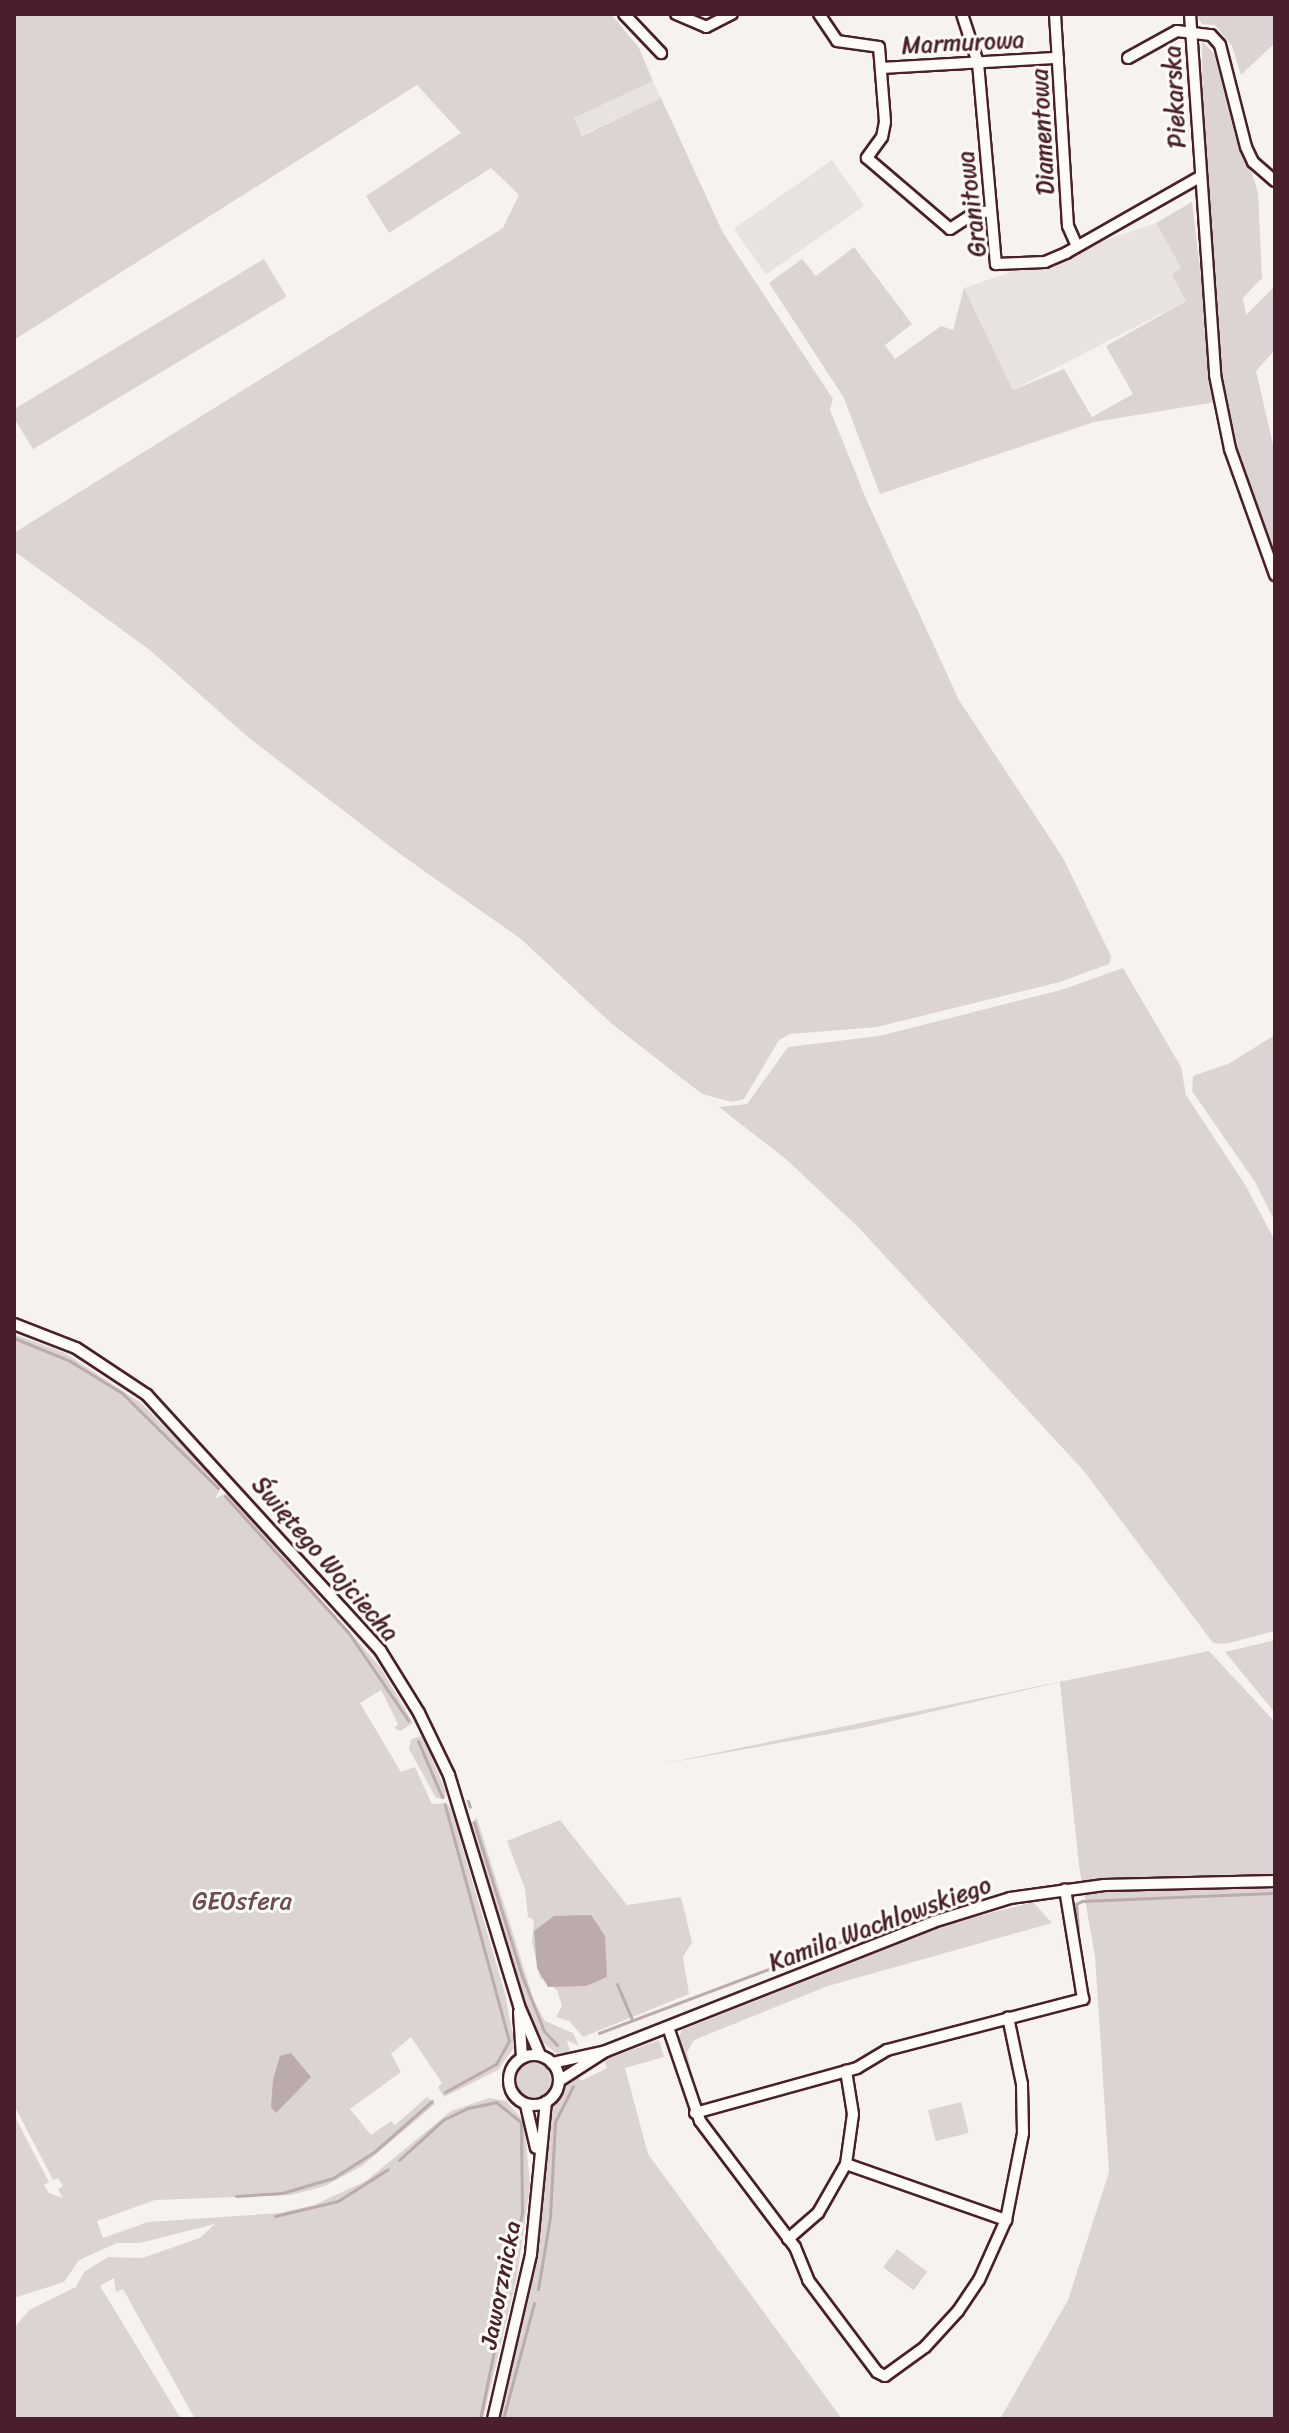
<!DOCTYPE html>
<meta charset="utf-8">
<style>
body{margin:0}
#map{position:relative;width:1289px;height:2433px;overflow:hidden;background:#f6f3ef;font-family:Sriracha,sans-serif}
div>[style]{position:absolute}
.built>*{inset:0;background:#e9e3e0;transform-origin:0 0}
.green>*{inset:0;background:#dcd4d2;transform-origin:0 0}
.round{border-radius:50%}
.water>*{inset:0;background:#bbabac}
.stream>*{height:3px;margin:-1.5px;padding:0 1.5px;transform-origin:1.5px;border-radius:1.5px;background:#bbabac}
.roads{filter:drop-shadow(2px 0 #4a1f2b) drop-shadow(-2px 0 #4a1f2b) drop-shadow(0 2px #4a1f2b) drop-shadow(0 -2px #4a1f2b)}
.minor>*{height:10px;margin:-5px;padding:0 5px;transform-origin:5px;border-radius:5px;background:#fdfcf7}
.minor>.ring{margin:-5px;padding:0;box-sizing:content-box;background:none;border:10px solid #fdfcf7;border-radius:50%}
span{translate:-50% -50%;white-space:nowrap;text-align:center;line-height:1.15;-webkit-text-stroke:6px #fdfcf7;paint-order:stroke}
.street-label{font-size:24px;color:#4a1f2b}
.park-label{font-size:24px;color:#6e4c55}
.frame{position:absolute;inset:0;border:16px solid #4a1f2b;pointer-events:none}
</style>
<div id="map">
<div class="built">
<div style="left:653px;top:81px;width:19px;height:87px;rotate:65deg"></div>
<div style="left:832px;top:160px;width:56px;height:120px;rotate:55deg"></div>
<div style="clip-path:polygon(1156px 223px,1181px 268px,1186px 301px,1013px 390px,964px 288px)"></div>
</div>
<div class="green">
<div style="clip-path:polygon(14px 14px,611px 14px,639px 48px,653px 81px,574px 118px,582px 136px,661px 98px,723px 233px,833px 399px,830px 410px,867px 501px,959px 700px,1063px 858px,1111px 956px,1109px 964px,1060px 982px,877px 1027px,790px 1034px,779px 1040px,744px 1099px,732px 1102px,702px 1094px,612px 1024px,521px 939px,400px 854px,249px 738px,151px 651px,14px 551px,14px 533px,503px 228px,519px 195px,491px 168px,389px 233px,366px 196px,461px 133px,417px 85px,14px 340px)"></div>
<div style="clip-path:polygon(1196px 14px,1275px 14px,1275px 43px,1241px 75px,1232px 46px,1215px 25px,1202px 24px)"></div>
<div style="clip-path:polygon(1202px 41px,1218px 58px,1258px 193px,1262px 278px,1243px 298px,1246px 315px,1275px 286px,1275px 350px,1256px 371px,1275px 453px,1275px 564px,1236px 451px,1220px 376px,1203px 138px)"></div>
<div style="clip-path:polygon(1192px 202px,1216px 402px,1094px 422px,880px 494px,844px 398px,769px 283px,802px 259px,816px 276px,854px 247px,912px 324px,885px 345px,895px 359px,941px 326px,953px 330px,964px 288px,1013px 390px,1064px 369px,1092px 417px,1133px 394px,1106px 346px,1186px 301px,1172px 274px,1181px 268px,1156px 223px)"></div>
<div style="left:264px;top:259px;width:44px;height:296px;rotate:59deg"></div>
<div style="clip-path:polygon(1123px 968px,1181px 1067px,1186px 1095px,1246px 1186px,1275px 1241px,1275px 1631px,1225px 1644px,1213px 1643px,1083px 1470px,859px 1228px,787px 1160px,719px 1107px,747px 1104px,788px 1047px,879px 1036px,1061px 990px)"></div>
<div style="clip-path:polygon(1275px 1035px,1275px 1222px,1255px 1182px,1192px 1091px,1193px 1076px,1230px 1063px)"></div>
<div style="clip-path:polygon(14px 1334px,65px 1353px,141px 1403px,222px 1485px,215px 1499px,228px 1492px,381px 1668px,413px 1723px,400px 1731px,394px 1728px,398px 1724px,381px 1690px,360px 1703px,401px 1772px,415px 1767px,432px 1804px,446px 1803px,451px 1808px,505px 1994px,515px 2046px,498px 2070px,444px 2097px,438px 2087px,442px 2083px,411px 2037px,391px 2054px,401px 2072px,350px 2109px,371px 2135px,391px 2121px,395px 2125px,427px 2097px,435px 2104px,362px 2166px,325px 2186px,291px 2195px,155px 2200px,97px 2221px,103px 2238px,148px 2222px,280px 2213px,314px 2205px,366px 2181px,451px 2111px,489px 2098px,506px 2101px,524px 2121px,530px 2185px,517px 2276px,483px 2419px,195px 2419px,123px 2289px,116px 2292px,114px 2278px,100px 2286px,181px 2419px,14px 2419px,14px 2328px,29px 2310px,76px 2287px,84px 2272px,108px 2257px,142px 2258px,200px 2238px,215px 2224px,140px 2243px,117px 2243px,79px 2260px,64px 2282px,14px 2298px,14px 2115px,49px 2182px,44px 2185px,49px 2193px,63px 2198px,58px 2189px,63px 2186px,58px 2178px,53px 2180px,14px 2105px)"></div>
<div style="clip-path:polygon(1275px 1640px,1275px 1713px,1225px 1652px)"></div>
<div style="clip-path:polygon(1209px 1651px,1275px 1722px,1275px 2419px,1000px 2419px,1068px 2300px,1109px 2172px,1095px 1956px,1079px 1866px,1060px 1682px,862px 1728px,662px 1764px)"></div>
<div style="clip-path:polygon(422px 1736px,446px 1791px,445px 1799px,436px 1798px,409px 1749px,411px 1739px)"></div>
<div style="clip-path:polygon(477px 1818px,534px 2001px,545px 2021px,573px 2033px,579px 2046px,567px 2040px,570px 2052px,557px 2054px,535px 2036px,471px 1823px)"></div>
<div style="clip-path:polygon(560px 1820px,627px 1905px,681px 1897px,692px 1942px,683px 1957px,689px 1994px,583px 2037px,569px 2021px,556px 2017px,562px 2006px,557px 1990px,540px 1978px,532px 1942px,534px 1920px,528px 1917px,525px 1889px,507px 1841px)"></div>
<div style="clip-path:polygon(1033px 1902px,1052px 1923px,828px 1986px,694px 2040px,687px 2052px,697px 2095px,693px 2097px,679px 2038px,682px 2030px,952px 1923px)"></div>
<div style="clip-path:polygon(659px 2040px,664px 2057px,625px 2068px,648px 2154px,842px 2419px,500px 2419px,536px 2261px,547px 2109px,576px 2073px,581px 2081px,607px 2068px,604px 2060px)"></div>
<div class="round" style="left:515px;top:2062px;width:36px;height:36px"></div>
<div style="left:961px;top:2102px;width:32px;height:34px;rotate:76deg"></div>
<div style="left:897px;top:2249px;width:38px;height:23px;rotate:37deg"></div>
</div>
<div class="water">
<div style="clip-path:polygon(591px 1915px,605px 1936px,607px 1977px,586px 1986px,548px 1987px,537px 1968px,534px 1931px,554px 1916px)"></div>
<div style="clip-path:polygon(291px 2053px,311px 2077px,276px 2113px,271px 2107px,273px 2080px,280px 2056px)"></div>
</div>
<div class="stream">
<div style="left:14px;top:1338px;width:61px;rotate:22.3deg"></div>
<div style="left:70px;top:1361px;width:61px;rotate:31.6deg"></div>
<div style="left:122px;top:1393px;width:135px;rotate:44.7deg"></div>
<div style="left:225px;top:1496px;width:183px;rotate:47.9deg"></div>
<div style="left:348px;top:1632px;width:107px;rotate:55.7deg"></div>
<div style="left:418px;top:1741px;width:61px;rotate:66.8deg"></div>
<div style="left:468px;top:1801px;width:6px;rotate:72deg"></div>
<div style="left:474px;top:1822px;width:161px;rotate:72.7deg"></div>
<div style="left:522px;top:1976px;width:59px;rotate:68.2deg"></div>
<div style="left:544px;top:2031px;width:19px;rotate:47deg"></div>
<div style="left:1078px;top:1930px;width:26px;rotate:-94deg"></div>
<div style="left:1076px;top:1904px;width:7px;rotate:-27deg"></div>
<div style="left:1082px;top:1901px;width:193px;rotate:-2.4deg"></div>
<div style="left:617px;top:1984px;width:39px;rotate:67deg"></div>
<div style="left:599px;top:2033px;width:365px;rotate:-20.7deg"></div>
<div style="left:445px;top:2092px;width:58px;rotate:-28.8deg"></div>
<div style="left:496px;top:2064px;width:26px;rotate:-61deg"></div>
<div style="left:509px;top:2041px;width:245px;rotate:-105.2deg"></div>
<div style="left:399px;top:2160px;width:59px;rotate:-42.3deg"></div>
<div style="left:443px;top:2120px;width:28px;rotate:-26deg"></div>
<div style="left:468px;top:2108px;width:29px;rotate:-12deg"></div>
<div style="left:496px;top:2102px;width:32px;rotate:39deg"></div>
<div style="left:521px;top:2122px;width:91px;rotate:89.4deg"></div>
<div style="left:522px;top:2213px;width:210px;rotate:101.5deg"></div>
<div style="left:236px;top:2196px;width:46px;rotate:-3.7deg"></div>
<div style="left:282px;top:2193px;width:53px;rotate:-16.4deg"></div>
<div style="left:333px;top:2178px;width:49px;rotate:-32.4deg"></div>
<div style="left:374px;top:2152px;width:77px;rotate:-41.3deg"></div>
<div style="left:275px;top:2216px;width:65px;rotate:-13.4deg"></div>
<div style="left:338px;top:2201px;width:59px;rotate:-32.6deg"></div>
<div style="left:538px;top:2289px;width:73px;rotate:-80.5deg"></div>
<div style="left:550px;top:2217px;width:95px;rotate:-87deg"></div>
<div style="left:555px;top:2122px;width:40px;rotate:-63.4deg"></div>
<div style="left:503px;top:2419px;width:120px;rotate:-75deg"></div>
</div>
<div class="roads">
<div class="minor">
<div style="left:624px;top:14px;width:54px;rotate:46.5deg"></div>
<div style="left:676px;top:14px;width:33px;rotate:23deg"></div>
<div style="left:706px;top:27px;width:29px;rotate:-27deg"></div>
<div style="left:819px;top:14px;width:32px;rotate:56deg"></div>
<div style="left:837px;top:41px;width:42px;rotate:8.1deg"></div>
<div style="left:879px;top:47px;width:75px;rotate:85.4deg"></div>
<div style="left:885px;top:122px;width:15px;rotate:101deg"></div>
<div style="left:882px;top:137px;width:26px;rotate:126deg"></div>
<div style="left:867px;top:158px;width:109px;rotate:40.5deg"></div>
<div style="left:950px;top:229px;width:27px;rotate:-33deg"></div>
<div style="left:973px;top:214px;width:17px;rotate:-10deg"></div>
<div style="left:962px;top:14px;width:52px;rotate:71.9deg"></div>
<div style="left:978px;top:63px;width:202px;rotate:84.9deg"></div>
<div style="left:996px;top:264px;width:49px;rotate:-2.3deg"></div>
<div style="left:1045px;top:262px;width:23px;rotate:-23deg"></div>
<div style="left:1066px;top:253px;width:154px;rotate:-29.6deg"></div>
<div style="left:1055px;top:14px;width:212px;rotate:86.5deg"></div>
<div style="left:1068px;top:226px;width:22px;rotate:66deg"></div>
<div style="left:1190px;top:14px;width:362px;rotate:86deg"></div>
<div style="left:1215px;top:375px;width:76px;rotate:78.5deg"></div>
<div style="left:1230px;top:449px;width:134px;rotate:70.3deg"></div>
<div style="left:1128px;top:58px;width:56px;rotate:-28.9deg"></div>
<div style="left:1177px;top:31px;width:34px;rotate:7deg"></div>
<div style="left:1211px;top:35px;width:13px;rotate:48deg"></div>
<div style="left:1220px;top:45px;width:105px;rotate:75.7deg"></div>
<div style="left:1246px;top:147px;width:17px;rotate:65deg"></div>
<div style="left:1253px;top:162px;width:29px;rotate:41deg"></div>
<div style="left:882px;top:68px;width:176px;rotate:-3.3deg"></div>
<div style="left:14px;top:1324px;width:66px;rotate:21.2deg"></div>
<div style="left:76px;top:1348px;width:85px;rotate:33.5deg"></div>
<div style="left:147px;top:1395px;width:345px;rotate:47.6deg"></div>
<div style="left:380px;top:1650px;width:74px;rotate:58.2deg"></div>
<div style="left:419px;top:1713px;width:69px;rotate:64.2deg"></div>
<div style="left:449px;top:1775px;width:241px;rotate:73.1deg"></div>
<div style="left:519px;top:2006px;width:53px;rotate:66.8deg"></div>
<div style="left:519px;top:2012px;width:45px;rotate:86.2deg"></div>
<div style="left:668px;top:2027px;width:99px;rotate:71.2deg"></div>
<div style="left:700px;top:2121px;width:158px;rotate:53deg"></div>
<div style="left:795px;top:2247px;width:35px;rotate:68deg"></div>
<div style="left:808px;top:2280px;width:115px;rotate:53.1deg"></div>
<div style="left:877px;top:2372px;width:9px;rotate:27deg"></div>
<div style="left:885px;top:2376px;width:49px;rotate:-35.9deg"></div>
<div style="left:925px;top:2347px;width:49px;rotate:-47.5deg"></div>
<div style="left:958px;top:2311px;width:37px;rotate:-56deg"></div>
<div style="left:979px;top:2280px;width:66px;rotate:-65.8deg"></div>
<div style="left:1006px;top:2220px;width:89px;rotate:-78.9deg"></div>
<div style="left:1023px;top:2133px;width:49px;rotate:-91.2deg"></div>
<div style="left:1022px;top:2084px;width:68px;rotate:-101.8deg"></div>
<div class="ring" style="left:509px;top:2055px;width:40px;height:40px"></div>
<div style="left:552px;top:2063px;width:55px;rotate:-12.5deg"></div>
<div style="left:606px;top:2051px;width:352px;rotate:-21.5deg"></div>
<div style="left:933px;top:1922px;width:81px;rotate:-17.3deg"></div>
<div style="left:1010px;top:1898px;width:95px;rotate:-7.9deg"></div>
<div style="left:1104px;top:1885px;width:171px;rotate:-1.3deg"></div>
<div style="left:559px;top:2081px;width:54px;rotate:-32.8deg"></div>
<div style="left:526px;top:2105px;width:44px;rotate:76.9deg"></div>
<div style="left:695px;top:2113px;width:168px;rotate:-15.5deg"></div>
<div style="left:857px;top:2068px;width:35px;rotate:-31deg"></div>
<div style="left:887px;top:2050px;width:203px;rotate:-14.6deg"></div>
<div style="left:1083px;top:1999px;width:111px;rotate:-99.3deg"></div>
<div style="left:846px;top:2164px;width:170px;rotate:19.3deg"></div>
<div style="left:788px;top:2239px;width:40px;rotate:-41deg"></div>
<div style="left:818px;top:2213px;width:56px;rotate:-60.3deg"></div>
<div style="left:846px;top:2164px;width:50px;rotate:-82deg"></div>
<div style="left:853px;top:2114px;width:44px;rotate:-99.2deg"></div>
<div style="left:493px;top:2419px;width:169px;rotate:-77deg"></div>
<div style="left:531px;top:2254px;width:153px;rotate:-84.4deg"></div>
</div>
</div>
<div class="street-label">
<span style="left:963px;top:43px;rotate:-3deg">Marmurowa</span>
<span style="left:1175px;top:97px;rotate:-93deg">Piekarska</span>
<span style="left:1043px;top:132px;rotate:-93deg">Diamentowa</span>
<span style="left:972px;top:204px;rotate:-97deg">Granitowa</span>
<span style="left:325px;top:1559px;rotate:49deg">Świętego Wojciecha</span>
<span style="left:880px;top:1924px;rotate:-20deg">Kamila Wachlowskiego</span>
<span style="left:501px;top:2285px;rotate:-79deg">Jaworznicka</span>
</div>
<div class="park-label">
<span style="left:242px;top:1902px">GEOsfera</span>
</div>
<div class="frame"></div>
</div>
